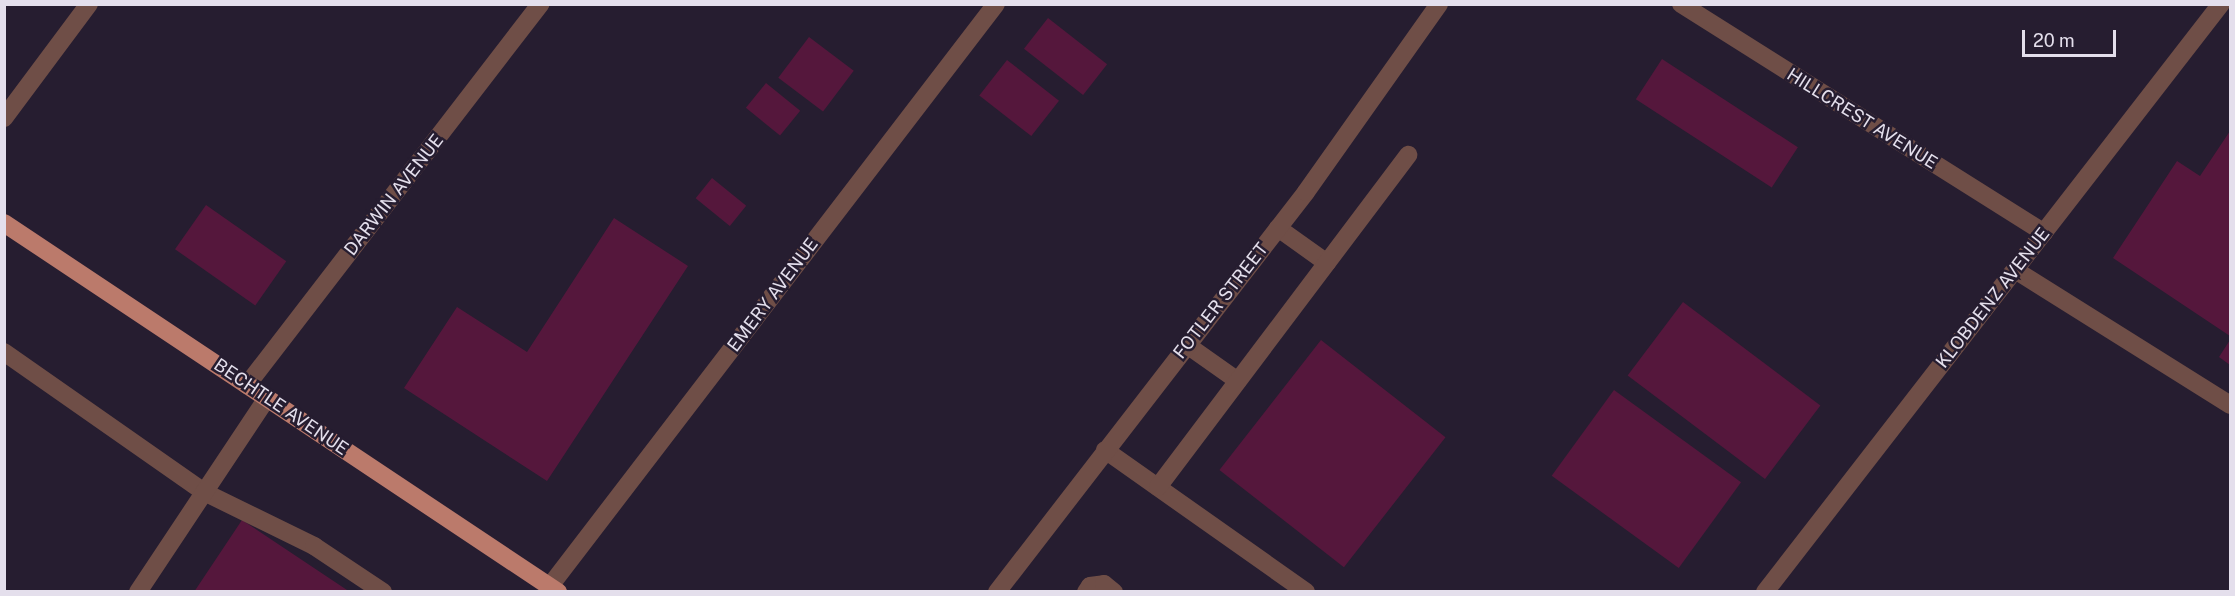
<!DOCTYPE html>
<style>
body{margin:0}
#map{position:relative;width:2235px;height:596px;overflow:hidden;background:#261d30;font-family:"Public Sans",sans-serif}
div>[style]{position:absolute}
.building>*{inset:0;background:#55173c;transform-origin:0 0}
.minor>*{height:18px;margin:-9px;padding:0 9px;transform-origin:9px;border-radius:9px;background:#6f4e47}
.major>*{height:18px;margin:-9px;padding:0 9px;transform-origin:9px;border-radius:9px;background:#bb7a6b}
span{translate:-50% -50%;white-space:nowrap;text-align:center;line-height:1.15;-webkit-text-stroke:5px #261d30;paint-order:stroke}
.street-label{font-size:18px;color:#e4dfec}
.frame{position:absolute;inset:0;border:6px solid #e4dfec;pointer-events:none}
.scale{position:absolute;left:2022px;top:30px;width:94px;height:27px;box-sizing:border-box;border:3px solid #e4dfec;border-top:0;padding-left:8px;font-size:18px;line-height:21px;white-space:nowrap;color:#e4dfec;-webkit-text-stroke:4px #261d30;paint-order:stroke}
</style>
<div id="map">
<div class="building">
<div style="left:1048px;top:18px;width:75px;height:39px;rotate:38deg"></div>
<div style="left:809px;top:37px;width:56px;height:51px;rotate:37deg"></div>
<div style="left:1662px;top:59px;width:162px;height:48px;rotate:33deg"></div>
<div style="left:1007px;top:60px;width:66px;height:45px;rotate:38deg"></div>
<div style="left:766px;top:83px;width:44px;height:32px;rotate:39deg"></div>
<div style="clip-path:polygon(2230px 131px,2230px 336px,2113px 258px,2177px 161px,2200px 176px)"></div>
<div style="left:712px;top:178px;width:44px;height:26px;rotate:39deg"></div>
<div style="left:206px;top:205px;width:98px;height:54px;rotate:35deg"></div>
<div style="clip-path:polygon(614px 218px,688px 266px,547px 481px,404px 388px,457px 307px,527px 352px)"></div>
<div style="left:1683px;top:302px;width:172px;height:92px;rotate:37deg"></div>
<div style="left:1321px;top:340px;width:158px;height:165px;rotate:38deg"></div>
<div style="clip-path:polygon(2230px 340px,2230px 365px,2219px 357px)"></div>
<div style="left:1614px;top:390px;width:157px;height:106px;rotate:36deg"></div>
<div style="clip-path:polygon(242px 520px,350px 592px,194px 592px)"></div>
</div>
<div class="minor">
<div style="left:1681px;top:4px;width:429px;rotate:32.2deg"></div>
<div style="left:4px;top:118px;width:142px;rotate:-53.3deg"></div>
<div style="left:1278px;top:228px;width:60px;rotate:35.5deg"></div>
<div style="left:2015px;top:270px;width:254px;rotate:32.1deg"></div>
<div style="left:1187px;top:345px;width:62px;rotate:35.2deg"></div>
<div style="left:4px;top:352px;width:244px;rotate:35deg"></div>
<div style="left:204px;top:492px;width:123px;rotate:26.1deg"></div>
<div style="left:314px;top:546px;width:83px;rotate:33.7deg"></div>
<div style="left:247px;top:385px;width:481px;rotate:-52.4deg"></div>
<div style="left:1105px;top:450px;width:246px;rotate:35.2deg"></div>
<div style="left:1158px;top:487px;width:416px;rotate:-53deg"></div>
<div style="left:550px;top:586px;width:733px;rotate:-52.54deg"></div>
<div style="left:138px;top:592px;width:233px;rotate:-56.4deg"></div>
<div style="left:997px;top:592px;width:505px;rotate:-52.31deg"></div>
<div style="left:1306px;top:192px;width:230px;rotate:-54.7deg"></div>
<div style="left:1086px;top:592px;width:7px;rotate:-56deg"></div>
<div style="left:1090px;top:586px;width:14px;rotate:-8deg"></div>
<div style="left:1104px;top:584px;width:13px;rotate:39deg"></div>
<div style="left:1765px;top:592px;width:744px;rotate:-52.21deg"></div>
</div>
<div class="major">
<div style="left:4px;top:223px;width:666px;rotate:33.67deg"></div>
</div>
<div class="street-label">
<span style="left:1862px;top:119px;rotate:32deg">HILLCREST AVENUE</span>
<span style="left:394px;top:195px;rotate:-52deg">DARWIN AVENUE</span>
<span style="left:773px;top:295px;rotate:-53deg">EMERY AVENUE</span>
<span style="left:1993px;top:298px;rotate:-52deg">KLOBDENZ AVENUE</span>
<span style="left:1221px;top:301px;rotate:-52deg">FOTLER STREET</span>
<span style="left:281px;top:407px;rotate:34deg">BECHTLE AVENUE</span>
</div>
<div class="frame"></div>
<div class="scale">20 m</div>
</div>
